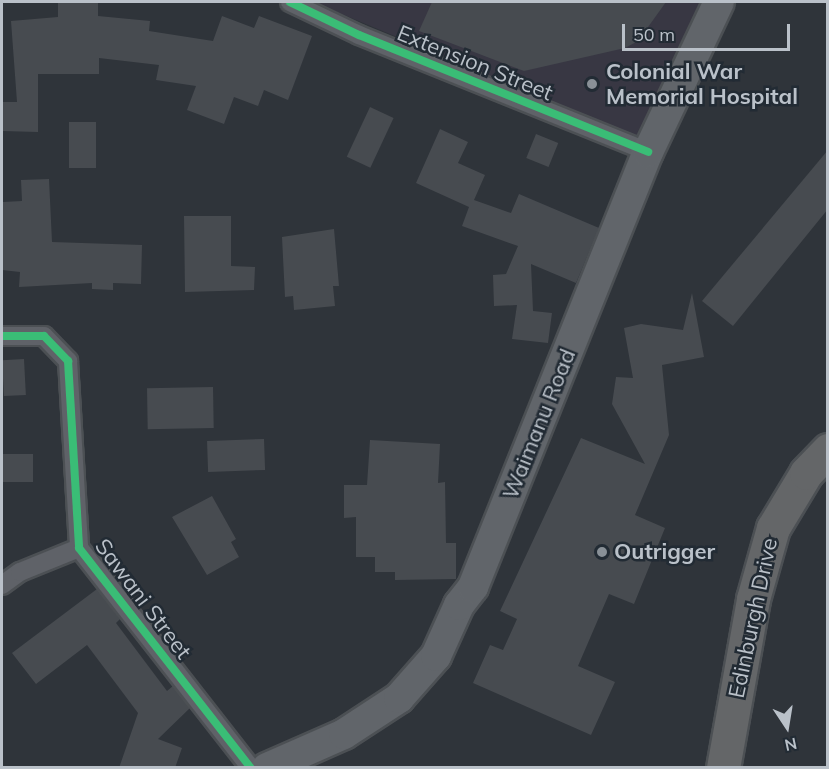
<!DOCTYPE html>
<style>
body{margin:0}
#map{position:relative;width:829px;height:769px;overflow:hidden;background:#2f343a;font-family:Mulish,sans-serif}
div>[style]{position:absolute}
.medical>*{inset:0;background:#383743}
.building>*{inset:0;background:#474b50;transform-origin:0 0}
.roads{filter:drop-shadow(2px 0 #4c5054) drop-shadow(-2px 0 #4c5054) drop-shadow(0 2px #4c5054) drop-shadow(0 -2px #4c5054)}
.street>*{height:18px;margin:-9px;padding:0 9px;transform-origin:9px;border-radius:9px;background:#5f6268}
.primary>*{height:30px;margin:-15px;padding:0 15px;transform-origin:15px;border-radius:15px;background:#61656a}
.highway>*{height:33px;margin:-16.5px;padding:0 16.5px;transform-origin:16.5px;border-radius:16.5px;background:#646668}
.cycleway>*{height:8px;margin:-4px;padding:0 4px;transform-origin:4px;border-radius:4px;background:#3abd76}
.dots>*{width:16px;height:16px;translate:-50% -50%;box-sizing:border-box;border:3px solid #222b34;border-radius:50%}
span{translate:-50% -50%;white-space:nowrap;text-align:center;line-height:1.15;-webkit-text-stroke:5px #222b34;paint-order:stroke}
.street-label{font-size:22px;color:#bac1c9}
.poi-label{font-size:22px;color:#bac1c9;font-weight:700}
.left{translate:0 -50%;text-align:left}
.frame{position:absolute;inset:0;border:3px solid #bac1c9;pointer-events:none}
.north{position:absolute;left:757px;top:697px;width:60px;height:60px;-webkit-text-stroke:4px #222b34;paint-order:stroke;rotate:168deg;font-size:16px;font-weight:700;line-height:24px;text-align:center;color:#bac1c9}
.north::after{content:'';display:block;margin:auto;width:21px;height:27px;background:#bac1c9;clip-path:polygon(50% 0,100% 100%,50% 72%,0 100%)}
.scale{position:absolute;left:622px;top:24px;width:168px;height:27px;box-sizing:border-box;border:3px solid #bac1c9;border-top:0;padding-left:8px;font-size:18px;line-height:21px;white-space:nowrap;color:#bac1c9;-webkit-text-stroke:4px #222b34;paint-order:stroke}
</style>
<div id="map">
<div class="medical">
<div style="clip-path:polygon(313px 2px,713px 2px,652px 143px)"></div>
</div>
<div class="building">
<div style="clip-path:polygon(58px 2px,98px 2px,98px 16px,150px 21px,149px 31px,213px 41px,222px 16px,254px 28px,259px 16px,312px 36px,288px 100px,264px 90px,258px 106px,234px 97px,224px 124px,187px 110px,196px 86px,156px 80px,159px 65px,99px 58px,99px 74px,38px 74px,38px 132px,2px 131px,2px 102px,17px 102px,11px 21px,58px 17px)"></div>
<div style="clip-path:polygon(432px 2px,666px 2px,638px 41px,625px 48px,524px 71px,419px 31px)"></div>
<div style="left:370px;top:107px;width:26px;height:55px;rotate:25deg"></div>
<div style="left:69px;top:122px;width:27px;height:46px"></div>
<div style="clip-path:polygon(440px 129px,468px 142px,458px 163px,485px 175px,474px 200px,511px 213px,519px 194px,599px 228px,576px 283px,531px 264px,533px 311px,552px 313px,548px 343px,512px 339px,517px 305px,494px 306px,493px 275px,506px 274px,518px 246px,462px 226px,469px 207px,416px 183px)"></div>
<div style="left:536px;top:134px;width:24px;height:26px;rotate:22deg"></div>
<div style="clip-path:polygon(828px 150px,828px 209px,733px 326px,702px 301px)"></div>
<div style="clip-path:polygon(49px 179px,52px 242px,142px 245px,141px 284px,113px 283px,113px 290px,92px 289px,92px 283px,19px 287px,20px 272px,2px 270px,3px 202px,22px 201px,21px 180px)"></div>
<div style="clip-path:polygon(184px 216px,231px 216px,231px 266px,255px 267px,254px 290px,185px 292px)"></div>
<div style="clip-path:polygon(334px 229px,339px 286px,333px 286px,335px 306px,294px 310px,293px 296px,285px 297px,282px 237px)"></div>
<div style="clip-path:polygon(692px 293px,704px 357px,662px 365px,669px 435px,635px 515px,665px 528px,634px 604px,609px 594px,578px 666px,615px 682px,591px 735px,473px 683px,490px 645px,503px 650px,517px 619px,500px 611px,581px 438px,645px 464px,612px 404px,616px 377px,633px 378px,624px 328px,641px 324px,683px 330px)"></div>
<div style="left:24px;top:359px;width:36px;height:22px;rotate:87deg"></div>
<div style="left:213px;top:387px;width:41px;height:66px;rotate:89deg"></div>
<div style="left:264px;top:439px;width:31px;height:57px;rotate:88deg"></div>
<div style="clip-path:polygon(370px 440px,440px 444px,438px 483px,445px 482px,446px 543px,456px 543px,456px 579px,395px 580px,395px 572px,375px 572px,375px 557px,356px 557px,356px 517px,344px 518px,344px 485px,367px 485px)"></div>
<div style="left:33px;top:454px;width:28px;height:31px;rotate:90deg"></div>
<div style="clip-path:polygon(212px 496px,236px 539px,231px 542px,239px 557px,207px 575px,172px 517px)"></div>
<div style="clip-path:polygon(97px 589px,120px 619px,116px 623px,167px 691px,173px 686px,190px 708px,158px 739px,182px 748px,175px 768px,119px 768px,138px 713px,87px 645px,36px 684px,12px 653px)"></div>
</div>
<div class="roads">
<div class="street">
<div style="left:290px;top:2px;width:76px;rotate:25.6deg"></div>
<div style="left:359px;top:35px;width:312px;rotate:22deg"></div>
<div style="left:2px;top:336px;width:42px"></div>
<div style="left:44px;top:336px;width:35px;rotate:46deg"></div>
<div style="left:68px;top:361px;width:187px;rotate:86.6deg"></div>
<div style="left:79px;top:548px;width:279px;rotate:52deg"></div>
<div style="left:2px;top:585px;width:22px;rotate:-36deg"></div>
<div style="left:20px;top:572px;width:64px;rotate:-22.1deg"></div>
</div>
<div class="primary">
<div style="left:267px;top:768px;width:84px;rotate:-23.8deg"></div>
<div style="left:344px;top:734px;width:66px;rotate:-33.2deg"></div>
<div style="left:399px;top:698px;width:56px;rotate:-48.6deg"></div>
<div style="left:436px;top:656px;width:56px;rotate:-65.7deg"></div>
<div style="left:459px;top:605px;width:23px;rotate:-52deg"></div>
<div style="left:473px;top:587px;width:469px;rotate:-68.1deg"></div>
<div style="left:648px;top:152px;width:166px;rotate:-64.7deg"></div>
</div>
<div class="highway">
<div style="left:723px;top:768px;width:172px;rotate:-79.9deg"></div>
<div style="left:753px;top:599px;width:74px;rotate:-74.3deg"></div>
<div style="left:773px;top:528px;width:64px;rotate:-59deg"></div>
<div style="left:806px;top:473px;width:32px;rotate:-46deg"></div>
</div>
</div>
<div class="cycleway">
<div style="left:290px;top:2px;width:76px;rotate:25.6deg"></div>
<div style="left:359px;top:35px;width:312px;rotate:22deg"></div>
<div style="left:2px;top:336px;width:42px"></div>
<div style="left:44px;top:336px;width:35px;rotate:46deg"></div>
<div style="left:68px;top:361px;width:187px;rotate:86.6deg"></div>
<div style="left:79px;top:548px;width:279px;rotate:52deg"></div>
</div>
<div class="dots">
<div style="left:592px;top:84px;background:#899097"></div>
<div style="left:602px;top:552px;background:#899097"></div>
</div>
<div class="street-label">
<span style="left:475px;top:63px;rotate:22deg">Extension Street</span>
<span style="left:539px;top:424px;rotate:-68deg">Waimanu Road</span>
<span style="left:143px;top:599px;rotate:53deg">Sawani Street</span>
<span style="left:753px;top:618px;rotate:-78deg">Edinburgh Drive</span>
</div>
<div class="poi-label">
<span class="left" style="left:606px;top:84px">Colonial War<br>Memorial Hospital</span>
<span class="left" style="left:614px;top:552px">Outrigger</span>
</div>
<div class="frame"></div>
<div class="north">N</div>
<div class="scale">50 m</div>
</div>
